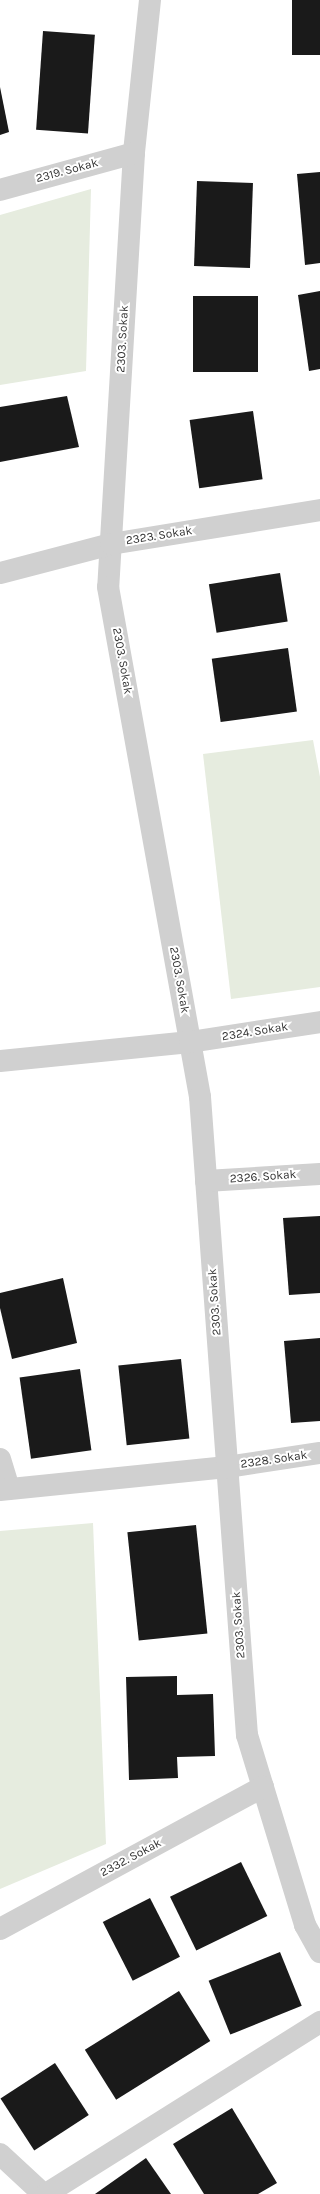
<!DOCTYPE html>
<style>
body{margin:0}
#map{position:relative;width:320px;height:2194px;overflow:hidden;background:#fff;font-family:Karla,sans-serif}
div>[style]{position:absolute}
.green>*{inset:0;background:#e6ecdf}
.building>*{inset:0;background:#1a1a1a;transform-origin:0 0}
.minor>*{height:22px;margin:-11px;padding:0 11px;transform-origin:11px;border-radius:11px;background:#d0d0d0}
span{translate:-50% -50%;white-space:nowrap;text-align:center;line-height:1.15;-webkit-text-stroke:4px #fff;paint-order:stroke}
.street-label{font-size:12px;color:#333}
</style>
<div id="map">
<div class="green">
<div style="clip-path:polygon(91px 189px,86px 371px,0 385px,0 215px)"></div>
<div style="clip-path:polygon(313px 740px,320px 777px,320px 987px,231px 999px,203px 754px)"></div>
<div style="clip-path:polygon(93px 1523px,106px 1844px,0 1889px,0 1531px)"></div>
</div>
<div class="building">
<div style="left:292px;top:0;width:28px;height:55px"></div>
<div style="left:43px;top:31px;width:52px;height:99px;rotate:4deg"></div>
<div style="clip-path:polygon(0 87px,9px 132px,0 135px)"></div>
<div style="clip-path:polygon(320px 172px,320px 263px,305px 265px,297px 174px)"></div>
<div style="left:197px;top:181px;width:56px;height:85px;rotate:2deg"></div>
<div style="clip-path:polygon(320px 291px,320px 369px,309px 371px,298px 295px)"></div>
<div style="left:193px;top:296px;width:65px;height:76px"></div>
<div style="clip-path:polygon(67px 396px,79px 447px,0 462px,0 407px)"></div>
<div style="left:253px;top:411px;width:69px;height:64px;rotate:82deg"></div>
<div style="left:280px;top:573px;width:49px;height:72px;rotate:81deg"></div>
<div style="left:288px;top:648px;width:64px;height:77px;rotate:82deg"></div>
<div style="clip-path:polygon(320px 1216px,320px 1293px,289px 1295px,283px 1218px)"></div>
<div style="clip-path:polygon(63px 1278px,77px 1343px,12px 1359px,0 1308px,0 1293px)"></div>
<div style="clip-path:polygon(320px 1338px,320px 1421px,291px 1423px,284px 1341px)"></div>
<div style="left:181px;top:1359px;width:80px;height:63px;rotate:84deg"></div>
<div style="left:80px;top:1369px;width:82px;height:61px;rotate:82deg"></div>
<div style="left:196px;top:1525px;width:109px;height:69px;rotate:84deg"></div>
<div style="clip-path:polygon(177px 1676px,177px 1695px,213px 1694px,215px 1756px,177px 1757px,178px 1778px,129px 1780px,126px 1677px)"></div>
<div style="left:241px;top:1862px;width:60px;height:79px;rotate:64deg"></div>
<div style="left:150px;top:1898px;width:66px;height:53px;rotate:63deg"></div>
<div style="left:280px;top:1952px;width:58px;height:77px;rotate:68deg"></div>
<div style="left:179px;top:1991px;width:59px;height:111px;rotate:58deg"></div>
<div style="left:55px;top:2063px;width:62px;height:65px;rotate:57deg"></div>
<div style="clip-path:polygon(232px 2108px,277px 2183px,258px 2194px,204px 2194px,173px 2144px)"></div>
<div style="clip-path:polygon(146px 2158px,171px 2194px,95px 2194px)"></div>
</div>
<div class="minor">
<div style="left:150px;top:0;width:154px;rotate:96deg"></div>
<div style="left:134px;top:153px;width:435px;rotate:93.4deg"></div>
<div style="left:108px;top:587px;width:518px;rotate:79.77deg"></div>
<div style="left:200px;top:1097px;width:640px;rotate:85.79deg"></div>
<div style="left:247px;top:1735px;width:199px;rotate:73deg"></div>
<div style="left:305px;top:1925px;width:31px;rotate:61deg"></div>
<div style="left:0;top:190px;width:139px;rotate:-15.4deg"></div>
<div style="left:0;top:573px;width:115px;rotate:-14.6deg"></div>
<div style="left:111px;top:544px;width:212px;rotate:-9.2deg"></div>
<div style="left:0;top:1061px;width:191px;rotate:-5.7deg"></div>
<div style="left:190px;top:1042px;width:132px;rotate:-8.7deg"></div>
<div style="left:206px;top:1181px;width:114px;rotate:-3.5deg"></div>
<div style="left:0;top:1459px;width:31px;rotate:73deg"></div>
<div style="left:0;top:1490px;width:228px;rotate:-5.8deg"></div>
<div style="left:227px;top:1467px;width:94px;rotate:-8.6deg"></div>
<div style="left:0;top:1929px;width:299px;rotate:-28.4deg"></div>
<div style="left:0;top:2154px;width:59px;rotate:42.9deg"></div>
<div style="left:46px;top:2194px;width:324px;rotate:-32.1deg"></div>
</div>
<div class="street-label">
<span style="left:67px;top:171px;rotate:-15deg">2319. Sokak</span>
<span style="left:123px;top:339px;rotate:-87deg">2303. Sokak</span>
<span style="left:159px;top:536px;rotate:-9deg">2323. Sokak</span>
<span style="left:122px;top:661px;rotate:80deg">2303. Sokak</span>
<span style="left:179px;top:980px;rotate:80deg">2303. Sokak</span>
<span style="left:255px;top:1032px;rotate:-9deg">2324. Sokak</span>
<span style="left:263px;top:1177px;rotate:-4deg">2326. Sokak</span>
<span style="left:215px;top:1302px;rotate:-94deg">2303. Sokak</span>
<span style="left:274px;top:1460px;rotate:-8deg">2328. Sokak</span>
<span style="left:239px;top:1625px;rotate:-94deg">2303. Sokak</span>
<span style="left:131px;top:1858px;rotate:-28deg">2332. Sokak</span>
</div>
</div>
